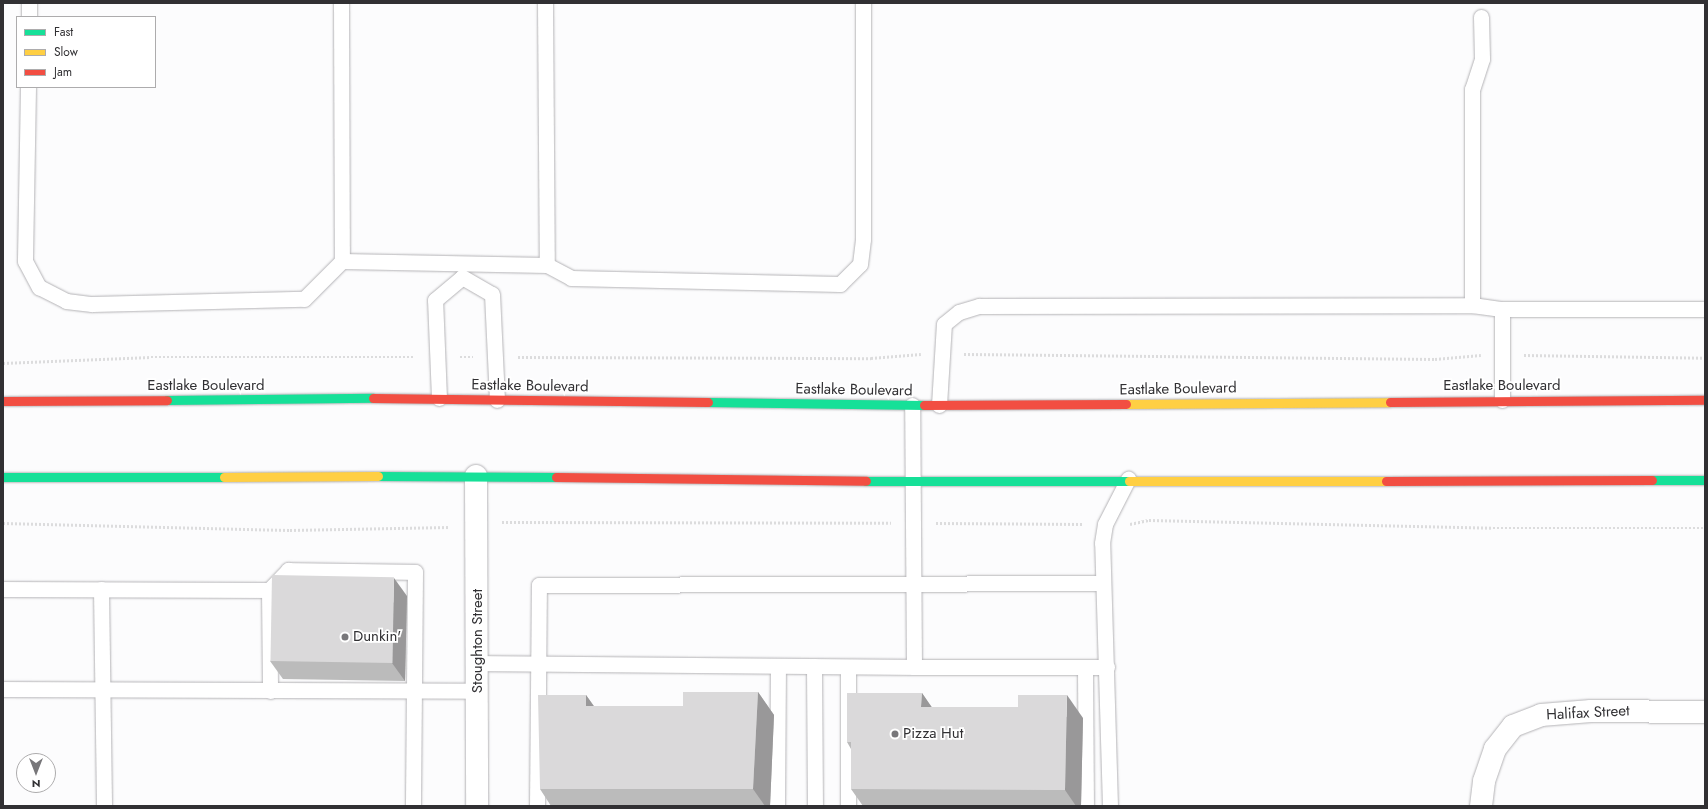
<!DOCTYPE html>
<html>
<head>
<meta charset="utf-8">
<style>
  body { margin:0 }
  #map { position:relative; width:1708px; height:809px; overflow:hidden; background:#fcfcfd; font-family:Jost,sans-serif }
  div>[style] { position:absolute }
  .path>* { height:2.5px; margin-top:-1.25px; transform-origin:0; background:repeating-linear-gradient(90deg,#dcdcdd 0 2px,transparent 0 4px) }
  .roads { filter:drop-shadow(0 0 1px #b4b3b6) drop-shadow(0 0 1px #b4b3b6) }
  .lane>* { height:15px; margin:-7.5px; padding:0 7.5px; transform-origin:7.5px; border-radius:7.5px; background:#fff }
  .street>* { height:22px; margin:-11px; padding:0 11px; transform-origin:11px; border-radius:11px; background:#fff }
  .fast>* { height:9px; margin:-4.5px; padding:0 4.5px; transform-origin:4.5px; border-radius:4.5px; background:#16e098 }
  .slow>* { height:9px; margin:-4.5px; padding:0 4.5px; transform-origin:4.5px; border-radius:4.5px; background:#ffcf43 }
  .jam>* { height:9px; margin:-4.5px; padding:0 4.5px; transform-origin:4.5px; border-radius:4.5px; background:#f24e42 }
  .wall>* { inset:0; background:#bbb }
  .shaded-wall>* { inset:0; background:#999899 }
  .building>* { inset:0; background:#dad9da; transform-origin:0 0 }
  .dots>* { width:11px; height:11px; translate:-50% -50%; box-sizing:border-box; border:2px solid #fff; border-radius:50% }
  span { translate:-50% -50%; white-space:nowrap; text-align:center; line-height:1.15; -webkit-text-stroke:3.5px #fff; paint-order:stroke }
  .street-label { font-size:15px; color:#313033 }
  .poi-label { font-size:15px; color:#313033 }
  .left { translate:0 -50%; text-align:left }
  .frame { position:absolute; inset:0; border:4px solid #313033; pointer-events:none }
  .legend { position:absolute; left:16px; top:16px; width:140px; height:72px; box-sizing:border-box; background:#fff; border:1px solid #adacad; margin:0; padding:5px 7px; list-style:none; font-size:12px; color:#313033 }
  .legend li { display:flex; align-items:center; gap:8px; height:20px }
  .legend b { width:20px; border:1px solid #adacad }
  .north { position:absolute; left:16px; top:753px; width:40px; height:40px; box-sizing:border-box; background:#fff; border:1px solid #adacad; border-radius:50%; rotate:180deg; font-size:11px; font-weight:700; line-height:16px; text-align:center; color:#313033 }
  .north::after { content:''; display:block; margin:auto; width:14px; height:18px; background:#78777a; clip-path:polygon(50% 0,100% 100%,50% 72%,0 100%) }
</style>
</head>
<body>
<div id="map">
  <div class="path">
    <i style="left:964px;top:354px;width:471px;rotate:0.6deg"></i>
    <i style="left:1435px;top:359px;width:46px;rotate:-5deg"></i>
    <i style="left:1524px;top:355px;width:181px;rotate:0.9deg"></i>
    <i style="left:460px;top:357px;width:13px"></i>
    <i style="left:518px;top:357px;width:353px;rotate:0.2deg"></i>
    <i style="left:871px;top:358px;width:50px;rotate:-4.6deg"></i>
    <i style="left:3px;top:363px;width:148px;rotate:-2.3deg"></i>
    <i style="left:151px;top:357px;width:264px"></i>
    <i style="left:502px;top:522px;width:389px;rotate:0.1deg"></i>
    <i style="left:3px;top:523px;width:287px;rotate:1.4deg"></i>
    <i style="left:290px;top:530px;width:160px;rotate:-1.1deg"></i>
    <i style="left:936px;top:523px;width:147px;rotate:0.4deg"></i>
    <i style="left:1130px;top:524px;width:19px;rotate:-12deg"></i>
    <i style="left:1149px;top:520px;width:344px;rotate:1.3deg"></i>
    <i style="left:1493px;top:528px;width:212px"></i>
  </div>
  <div class="roads">
    <div class="lane">
      <i style="left:341px;top:3px;width:258px;rotate:89.8deg"></i>
      <i style="left:545px;top:3px;width:262px;rotate:89.6deg"></i>
      <i style="left:29px;top:17px;width:14px;rotate:-90deg"></i>
      <i style="left:1481px;top:17px;width:42px;rotate:88.6deg"></i>
      <i style="left:1482px;top:59px;width:32px;rotate:108deg"></i>
      <i style="left:1472px;top:89px;width:216px;rotate:90deg"></i>
      <i style="left:1472px;top:305px;width:30px;rotate:8deg"></i>
      <i style="left:1502px;top:309px;width:91px;rotate:90deg"></i>
      <i style="left:28px;top:87px;width:174px;rotate:91deg"></i>
      <i style="left:25px;top:261px;width:30px;rotate:62deg"></i>
      <i style="left:39px;top:287px;width:30px;rotate:27deg"></i>
      <i style="left:66px;top:301px;width:26px;rotate:7deg"></i>
      <i style="left:92px;top:304px;width:212px;rotate:-1.4deg"></i>
      <i style="left:304px;top:299px;width:54px;rotate:-45deg"></i>
      <i style="left:342px;top:261px;width:205px;rotate:1.1deg"></i>
      <i style="left:547px;top:265px;width:27px;rotate:28deg"></i>
      <i style="left:571px;top:278px;width:269px;rotate:1.3deg"></i>
      <i style="left:840px;top:284px;width:28px;rotate:-45deg"></i>
      <i style="left:860px;top:264px;width:25px;rotate:-83deg"></i>
      <i style="left:863px;top:239px;width:236px;rotate:-90deg"></i>
      <i style="left:462px;top:277px;width:34px;rotate:30deg"></i>
      <i style="left:492px;top:294px;width:106px;rotate:87.3deg"></i>
      <i style="left:1502px;top:309px;width:203px"></i>
      <i style="left:439px;top:398px;width:98px;rotate:-92.3deg"></i>
      <i style="left:435px;top:300px;width:35px;rotate:-40deg"></i>
      <i style="left:939px;top:405px;width:81px;rotate:-86.5deg"></i>
      <i style="left:944px;top:324px;width:19px;rotate:-39deg"></i>
      <i style="left:959px;top:312px;width:21px;rotate:-17deg"></i>
      <i style="left:979px;top:306px;width:493px;rotate:-0.1deg"></i>
      <i style="left:3px;top:589px;width:266px;rotate:0.2deg"></i>
      <i style="left:269px;top:590px;width:101px;rotate:89.4deg"></i>
      <i style="left:101px;top:589px;width:217px;rotate:89.2deg"></i>
      <i style="left:269px;top:590px;width:28px;rotate:-46deg"></i>
      <i style="left:288px;top:570px;width:127px;rotate:0.9deg"></i>
      <i style="left:415px;top:572px;width:234px;rotate:90.5deg"></i>
      <i style="left:477px;top:663px;width:437px;rotate:0.5deg"></i>
      <i style="left:914px;top:667px;width:262px;rotate:-90.4deg"></i>
      <i style="left:814px;top:666px;width:140px;rotate:89.6deg"></i>
      <i style="left:914px;top:667px;width:193px"></i>
      <i style="left:1085px;top:669px;width:137px;rotate:89.6deg"></i>
      <i style="left:3px;top:689px;width:474px;rotate:0.2deg"></i>
      <i style="left:537px;top:806px;width:221px;rotate:-89.5deg"></i>
      <i style="left:539px;top:585px;width:564px;rotate:-0.2deg"></i>
      <i style="left:777px;top:806px;width:140px;rotate:-89.6deg"></i>
      <i style="left:848px;top:806px;width:139px;rotate:-90deg"></i>
      <i style="left:1110px;top:806px;width:263px;rotate:-91.7deg"></i>
      <i style="left:1102px;top:543px;width:19px;rotate:-81deg"></i>
      <i style="left:1105px;top:524px;width:51px;rotate:-62.9deg"></i>
    </div>
    <div class="street">
      <i style="left:476px;top:476px;width:330px;rotate:89.8deg"></i>
      <i style="left:1481px;top:806px;width:25px;rotate:-83deg"></i>
      <i style="left:1484px;top:781px;width:34px;rotate:-71deg"></i>
      <i style="left:1495px;top:749px;width:29px;rotate:-52deg"></i>
      <i style="left:1513px;top:726px;width:30px;rotate:-21deg"></i>
      <i style="left:1541px;top:715px;width:50px;rotate:-4.6deg"></i>
      <i style="left:1591px;top:711px;width:114px;rotate:0.5deg"></i>
    </div>
    <div class="fast">
      <i style="left:167px;top:400px;width:206px;rotate:-0.6deg"></i>
      <i style="left:708px;top:402px;width:216px;rotate:0.8deg"></i>
      <i style="left:378px;top:476px;width:178px;rotate:0.3deg"></i>
      <i style="left:3px;top:477px;width:221px"></i>
      <i style="left:1652px;top:480px;width:53px"></i>
      <i style="left:866px;top:481px;width:263px"></i>
    </div>
    <div class="slow">
      <i style="left:1126px;top:404px;width:264px;rotate:-0.4deg"></i>
      <i style="left:224px;top:477px;width:154px;rotate:-0.4deg"></i>
      <i style="left:1129px;top:481px;width:257px"></i>
    </div>
    <div class="jam">
      <i style="left:373px;top:398px;width:335px;rotate:0.7deg"></i>
      <i style="left:3px;top:401px;width:164px;rotate:-0.3deg"></i>
      <i style="left:1390px;top:402px;width:315px;rotate:-0.4deg"></i>
      <i style="left:924px;top:405px;width:202px;rotate:-0.3deg"></i>
      <i style="left:556px;top:477px;width:310px;rotate:0.7deg"></i>
      <i style="left:1386px;top:481px;width:266px;rotate:-0.2deg"></i>
    </div>
  </div>
  <div class="wall">
    <i style="clip-path:polygon(407px 596px,405px 681px,283px 679px,270px 661px)"></i>
    <i style="clip-path:polygon(758px 692px,774px 715px,770px 806px,551px 806px,540px 789px,586px 695px,594px 706px,683px 706px)"></i>
    <i style="clip-path:polygon(922px 693px,931px 707px,1083px 718px,1081px 806px,863px 806px,851px 789px,851px 749px,847px 742px)"></i>
  </div>
  <div class="shaded-wall">
    <i style="clip-path:polygon(394px 578px,407px 596px,405px 681px,392px 663px)"></i>
    <i style="clip-path:polygon(758px 692px,774px 715px,770px 806px,765px 806px,753px 789px)"></i>
    <i style="clip-path:polygon(922px 693px,938px 716px,921px 707px)"></i>
    <i style="clip-path:polygon(586px 695px,602px 718px,586px 706px)"></i>
    <i style="clip-path:polygon(1067px 695px,1083px 718px,1081px 806px,1076px 806px,1065px 790px)"></i>
  </div>
  <div class="building">
    <i style="left:272px;top:575px;width:122px;height:86px;rotate:1deg"></i>
    <i style="clip-path:polygon(683px 692px,758px 692px,753px 789px,540px 789px,538px 695px,586px 695px,586px 706px,683px 706px)"></i>
    <i style="clip-path:polygon(847px 693px,922px 693px,921px 707px,1018px 707px,1018px 695px,1067px 695px,1065px 790px,851px 789px,851px 742px,847px 742px)"></i>
  </div>
  <div class="dots">
    <i style="left:345px;top:637px;background:#78777a"></i>
    <i style="left:895px;top:734px;background:#78777a"></i>
  </div>
  <div class="street-label">
    <span style="left:206px;top:386px">Eastlake Boulevard</span>
    <span style="left:530px;top:386px;rotate:1deg">Eastlake Boulevard</span>
    <span style="left:1502px;top:386px">Eastlake Boulevard</span>
    <span style="left:1178px;top:389px;rotate:-1deg">Eastlake Boulevard</span>
    <span style="left:854px;top:390px;rotate:1deg">Eastlake Boulevard</span>
    <span style="left:478px;top:641px;rotate:-90deg">Stoughton Street</span>
    <span style="left:1588px;top:713px;rotate:-3deg">Halifax Street</span>
  </div>
  <div class="poi-label">
    <span class="left" style="left:353px;top:637px">Dunkin'</span>
    <span class="left" style="left:903px;top:734px">Pizza Hut</span>
  </div>
  <div class="frame"></div>
  <ul class="legend">
  <li><b style="height:5px;background:#16e098"></b>Fast</li>
  <li><b style="height:5px;background:#ffcf43"></b>Slow</li>
  <li><b style="height:5px;background:#f24e42"></b>Jam</li>
  </ul>
  <div class="north">N</div>
</div>
</body>
</html>
